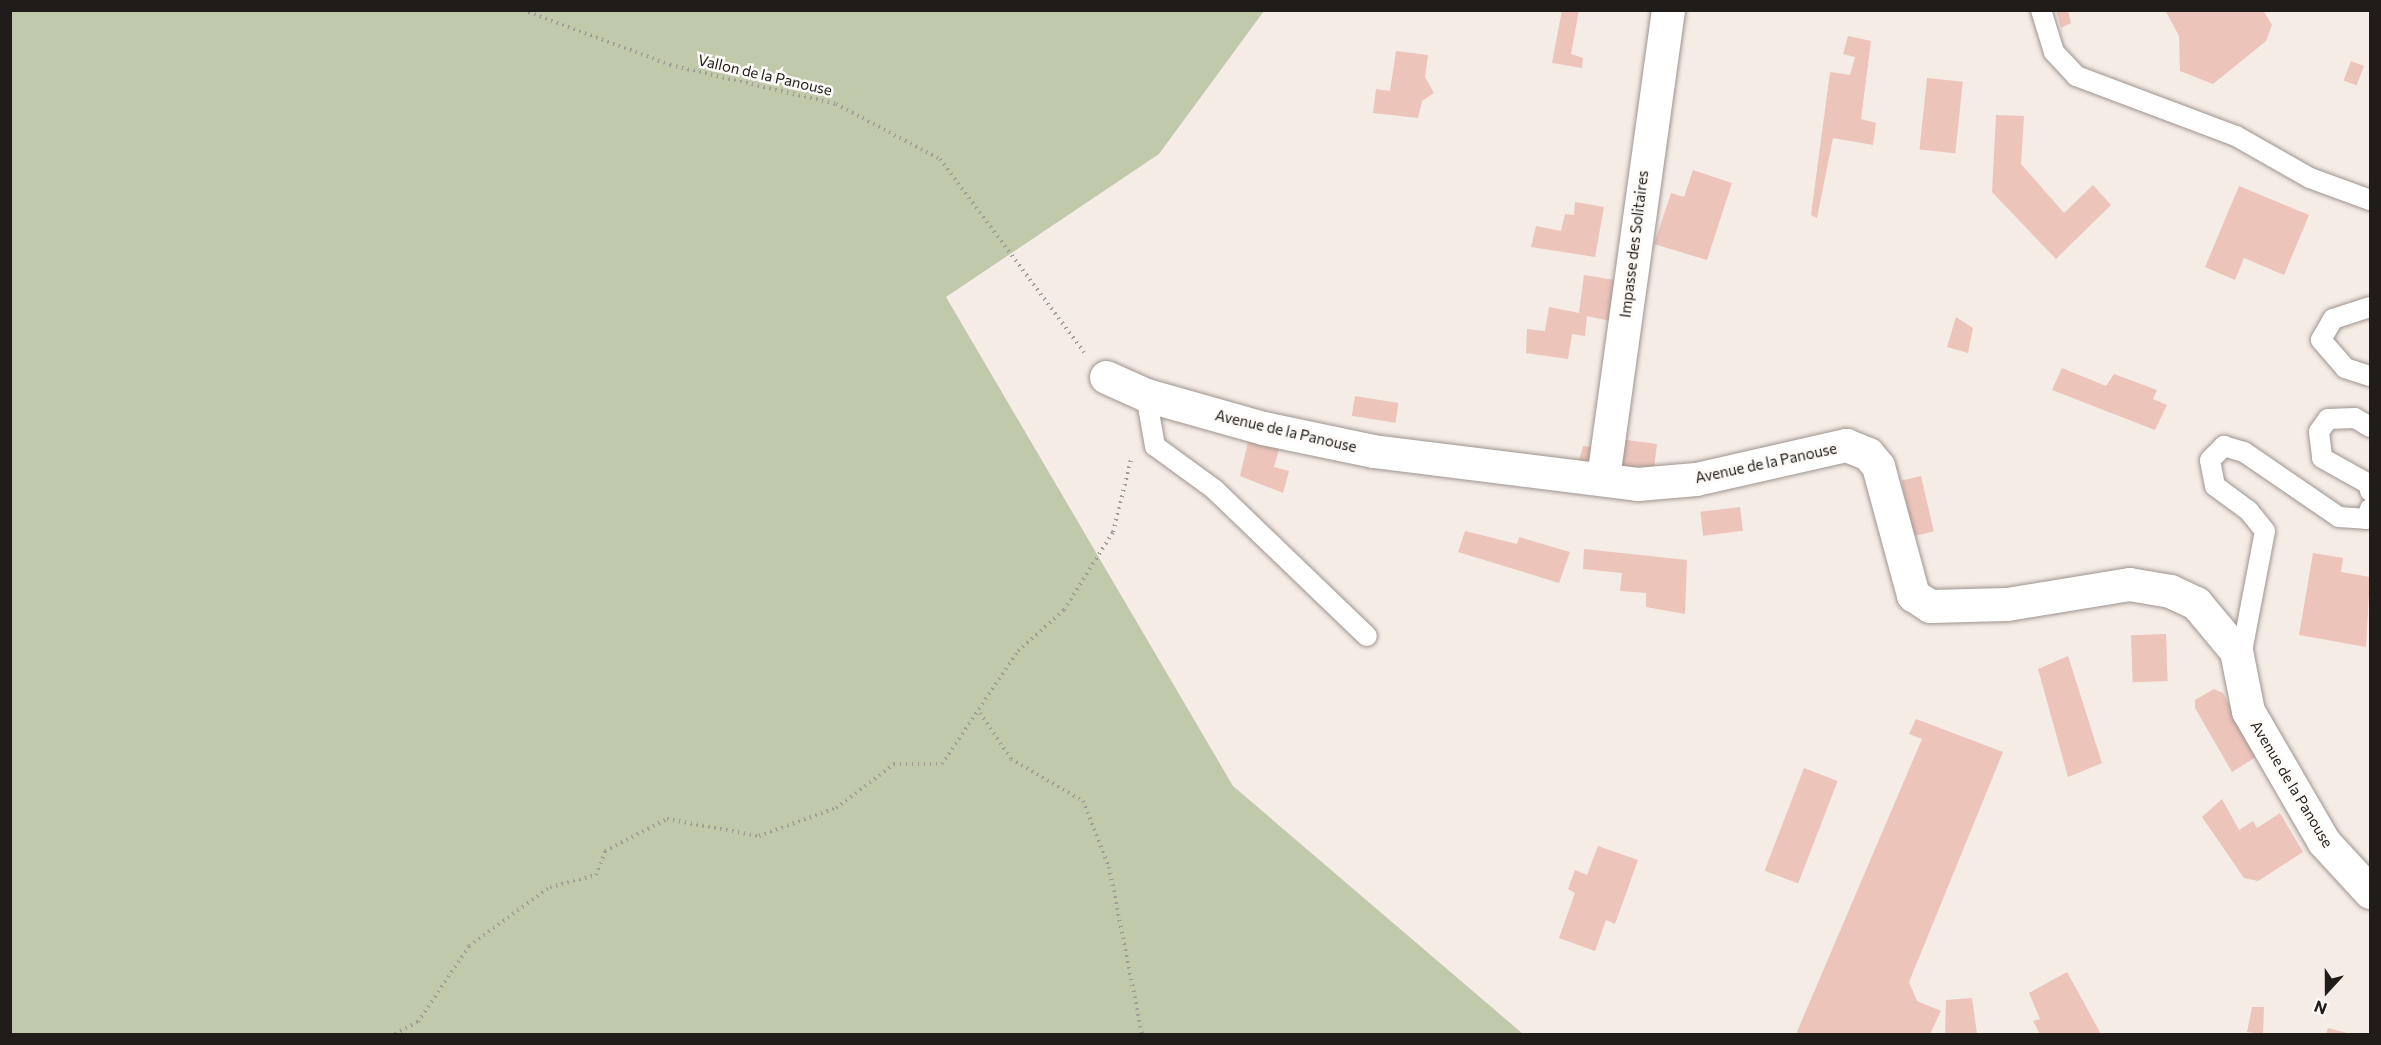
<!DOCTYPE html>
<html>
<head>
<meta charset="utf-8">
<style>
  body { margin:0 }
  #map { position:relative; width:2381px; height:1045px; overflow:hidden; background:#f5ece6; font-family:Commissioner,sans-serif }
  div>[style] { position:absolute }
  .green>* { inset:0; background:#c0caab }
  .building>* { inset:0; background:#ecc4ba; transform-origin:0 0 }
  .path>* { height:4px; margin-top:-2px; transform-origin:0; background:repeating-linear-gradient(90deg,#a29c97 0 1.5px,transparent 0 6px) }
  .roads { filter:drop-shadow(0 0 2px #9d948f) drop-shadow(0 0 2px #9d948f) }
  .service>* { height:20px; margin:-10px; padding:0 10px; transform-origin:10px; border-radius:10px; background:#fff }
  .minor>* { height:33px; margin:-16.5px; padding:0 16.5px; transform-origin:16.5px; border-radius:16.5px; background:#fff }
  span { translate:-50% -50%; white-space:nowrap; text-align:center; line-height:1.15; -webkit-text-stroke:5px #fefaf8; paint-order:stroke }
  .street-label { font-size:15px; color:#1f1c1a }
  .frame { position:absolute; inset:0; border:12px solid #1f1c1a; pointer-events:none }
  .north { position:absolute; left:2297px; top:961px; width:60px; height:60px; -webkit-text-stroke:4px #fefaf8; paint-order:stroke; rotate:201deg; font-size:16px; font-weight:700; line-height:24px; text-align:center; color:#1f1c1a }
  .north::after { content:''; display:block; margin:auto; width:21px; height:27px; background:#1f1c1a; clip-path:polygon(50% 0,100% 100%,50% 72%,0 100%) }
</style>
</head>
<body>
<div id="map">
  <div class="green">
    <i style="clip-path:polygon(10px 11px,1264px 11px,1159px 154px,946px 297px,1233px 786px,1523px 1034px,11px 1034px)"></i>
  </div>
  <div class="building">
    <i style="clip-path:polygon(1562px 10px,1579px 10px,1571px 54px,1583px 58px,1582px 68px,1552px 63px)"></i>
    <i style="clip-path:polygon(2056px 10px,2068px 10px,2071px 23px,2061px 28px)"></i>
    <i style="clip-path:polygon(2165px 10px,2263px 10px,2272px 25px,2266px 41px,2213px 84px,2180px 71px,2179px 36px)"></i>
    <i style="clip-path:polygon(1848px 36px,1871px 41px,1861px 119px,1876px 123px,1873px 145px,1833px 138px,1817px 218px,1811px 215px,1830px 72px,1850px 75px,1855px 57px,1843px 54px)"></i>
    <i style="clip-path:polygon(1396px 51px,1428px 55px,1425px 77px,1434px 93px,1422px 101px,1418px 118px,1373px 113px,1376px 89px,1390px 91px)"></i>
    <i style="left:2351px;top:61px;width:14px;height:21px;rotate:21deg"></i>
    <i style="left:1927px;top:78px;width:36px;height:72px;rotate:6deg"></i>
    <i style="clip-path:polygon(1996px 115px,2024px 116px,2021px 164px,2064px 213px,2093px 185px,2111px 205px,2056px 259px,1992px 192px)"></i>
    <i style="clip-path:polygon(1693px 170px,1732px 183px,1707px 260px,1654px 244px,1671px 193px,1684px 197px)"></i>
    <i style="clip-path:polygon(2239px 186px,2309px 215px,2284px 275px,2244px 258px,2235px 280px,2205px 267px)"></i>
    <i style="clip-path:polygon(1575px 202px,1604px 207px,1595px 257px,1531px 247px,1536px 226px,1561px 231px,1565px 214px,1574px 215px)"></i>
    <i style="clip-path:polygon(1584px 275px,1614px 280px,1610px 321px,1587px 316px,1585px 336px,1572px 334px,1568px 359px,1526px 353px,1527px 329px,1545px 331px,1549px 307px,1579px 313px)"></i>
    <i style="clip-path:polygon(1956px 317px,1973px 328px,1968px 353px,1947px 347px)"></i>
    <i style="clip-path:polygon(2062px 368px,2106px 386px,2114px 374px,2157px 390px,2153px 399px,2167px 405px,2155px 430px,2052px 390px)"></i>
    <i style="left:1355px;top:396px;width:44px;height:20px;rotate:9deg"></i>
    <i style="clip-path:polygon(1249px 438px,1281px 442px,1274px 467px,1289px 471px,1283px 493px,1240px 476px)"></i>
    <i style="clip-path:polygon(1619px 439px,1657px 444px,1654px 468px,1615px 468px)"></i>
    <i style="clip-path:polygon(1583px 446px,1598px 447px,1597px 467px,1578px 464px)"></i>
    <i style="left:1921px;top:476px;width:57px;height:20px;rotate:77deg"></i>
    <i style="left:1740px;top:507px;width:24px;height:40px;rotate:83deg"></i>
    <i style="clip-path:polygon(1465px 531px,1517px 544px,1519px 537px,1570px 552px,1559px 583px,1458px 552px)"></i>
    <i style="clip-path:polygon(1584px 549px,1687px 560px,1685px 614px,1646px 607px,1646px 593px,1620px 591px,1622px 573px,1583px 569px)"></i>
    <i style="clip-path:polygon(2313px 553px,2343px 558px,2341px 572px,2370px 577px,2366px 647px,2299px 635px)"></i>
    <i style="left:2166px;top:634px;width:47px;height:35px;rotate:88deg"></i>
    <i style="clip-path:polygon(2068px 656px,2102px 763px,2068px 777px,2038px 669px)"></i>
    <i style="clip-path:polygon(2214px 689px,2223px 693px,2256px 757px,2232px 772px,2195px 708px,2195px 700px)"></i>
    <i style="clip-path:polygon(1916px 719px,2003px 752px,1909px 982px,1917px 1001px,1941px 1011px,1930px 1034px,1796px 1034px,1922px 739px,1909px 734px)"></i>
    <i style="left:1804px;top:768px;width:36px;height:110px;rotate:21deg"></i>
    <i style="clip-path:polygon(2222px 799px,2239px 830px,2253px 821px,2257px 828px,2280px 813px,2303px 852px,2258px 881px,2244px 878px,2202px 817px)"></i>
    <i style="clip-path:polygon(1598px 846px,1638px 860px,1615px 924px,1606px 920px,1595px 951px,1559px 938px,1575px 893px,1568px 889px,1575px 870px,1587px 875px)"></i>
    <i style="clip-path:polygon(2067px 972px,2101px 1034px,2040px 1034px,2033px 1021px,2040px 1019px,2029px 993px)"></i>
    <i style="clip-path:polygon(1972px 998px,1977px 1034px,1945px 1034px,1946px 1000px)"></i>
    <i style="clip-path:polygon(2252px 1007px,2264px 1007px,2263px 1034px,2247px 1032px)"></i>
    <i style="clip-path:polygon(2328px 1028px,2351px 1034px,2326px 1034px)"></i>
  </div>
  <div class="path">
    <i style="left:523px;top:10px;width:157px;rotate:20.5deg"></i>
    <i style="left:670px;top:65px;width:171px;rotate:13.2deg"></i>
    <i style="left:836px;top:104px;width:118px;rotate:27.9deg"></i>
    <i style="left:940px;top:159px;width:241px;rotate:53.3deg"></i>
    <i style="left:980px;top:713px;width:55px;rotate:56deg"></i>
    <i style="left:1011px;top:759px;width:83px;rotate:30.3deg"></i>
    <i style="left:1083px;top:801px;width:71px;rotate:68.5deg"></i>
    <i style="left:1109px;top:867px;width:170px;rotate:78.8deg"></i>
    <i style="left:395px;top:1034px;width:26px;rotate:-28deg"></i>
    <i style="left:418px;top:1022px;width:92px;rotate:-56.1deg"></i>
    <i style="left:469px;top:946px;width:100px;rotate:-36.1deg"></i>
    <i style="left:550px;top:887px;width:48px;rotate:-14.6deg"></i>
    <i style="left:596px;top:875px;width:26px;rotate:-69deg"></i>
    <i style="left:605px;top:851px;width:70px;rotate:-27.3deg"></i>
    <i style="left:667px;top:819px;width:94px;rotate:10.5deg"></i>
    <i style="left:759px;top:836px;width:82px;rotate:-20deg"></i>
    <i style="left:836px;top:808px;width:73px;rotate:-37.2deg"></i>
    <i style="left:894px;top:764px;width:48px"></i>
    <i style="left:942px;top:764px;width:136px;rotate:-56.1deg"></i>
    <i style="left:1018px;top:651px;width:62px;rotate:-41.7deg"></i>
    <i style="left:1064px;top:610px;width:92px;rotate:-57.9deg"></i>
    <i style="left:1113px;top:532px;width:74px;rotate:-76deg"></i>
  </div>
  <div class="roads">
    <div class="service">
      <i style="left:2041px;top:10px;width:44px;rotate:72.8deg"></i>
      <i style="left:2054px;top:52px;width:33px;rotate:47deg"></i>
      <i style="left:2076px;top:76px;width:171px;rotate:20.6deg"></i>
      <i style="left:2236px;top:136px;width:85px;rotate:29.6deg"></i>
      <i style="left:2310px;top:178px;width:64px;rotate:20.1deg"></i>
      <i style="left:2370px;top:307px;width:39px;rotate:162deg"></i>
      <i style="left:2333px;top:319px;width:24px;rotate:120deg"></i>
      <i style="left:2321px;top:340px;width:37px;rotate:49deg"></i>
      <i style="left:2345px;top:368px;width:26px;rotate:18deg"></i>
      <i style="left:1146px;top:395px;width:52px;rotate:80deg"></i>
      <i style="left:1155px;top:446px;width:73px;rotate:36.1deg"></i>
      <i style="left:1214px;top:489px;width:212px;rotate:43.9deg"></i>
      <i style="left:2370px;top:427px;width:17px;rotate:-149deg"></i>
      <i style="left:2355px;top:418px;width:27px;rotate:178deg"></i>
      <i style="left:2328px;top:419px;width:16px;rotate:125deg"></i>
      <i style="left:2319px;top:432px;width:26px;rotate:83deg"></i>
      <i style="left:2322px;top:458px;width:54px;rotate:29deg"></i>
      <i style="left:2369px;top:484px;width:7px;rotate:82deg"></i>
      <i style="left:2240px;top:662px;width:133px;rotate:-79.2deg"></i>
      <i style="left:2265px;top:531px;width:26px;rotate:-129deg"></i>
      <i style="left:2249px;top:511px;width:42px;rotate:-143.7deg"></i>
      <i style="left:2215px;top:486px;width:26px;rotate:-101deg"></i>
      <i style="left:2210px;top:460px;width:20px;rotate:-45deg"></i>
      <i style="left:2224px;top:446px;width:21px;rotate:17deg"></i>
      <i style="left:2244px;top:452px;width:115px;rotate:34.4deg"></i>
      <i style="left:2339px;top:517px;width:27px;rotate:4deg"></i>
      <i style="left:2366px;top:519px;width:11px;rotate:-68deg"></i>
    </div>
    <div class="minor">
      <i style="left:1106px;top:377px;width:44px;rotate:24.2deg"></i>
      <i style="left:1146px;top:395px;width:122px;rotate:15.8deg"></i>
      <i style="left:1263px;top:428px;width:112px;rotate:11.8deg"></i>
      <i style="left:1373px;top:451px;width:266px;rotate:7.1deg"></i>
      <i style="left:1637px;top:484px;width:59px;rotate:-4.8deg"></i>
      <i style="left:1696px;top:479px;width:154px;rotate:-12.8deg"></i>
      <i style="left:1846px;top:445px;width:24px;rotate:22deg"></i>
      <i style="left:1868px;top:454px;width:16px;rotate:50deg"></i>
      <i style="left:1878px;top:466px;width:134px;rotate:74.8deg"></i>
      <i style="left:1913px;top:595px;width:20px;rotate:33deg"></i>
      <i style="left:1930px;top:606px;width:77px;rotate:-1.5deg"></i>
      <i style="left:2007px;top:604px;width:124px;rotate:-9.3deg"></i>
      <i style="left:2129px;top:584px;width:42px;rotate:9.7deg"></i>
      <i style="left:2170px;top:591px;width:29px;rotate:25deg"></i>
      <i style="left:2196px;top:603px;width:62px;rotate:50.2deg"></i>
      <i style="left:2236px;top:651px;width:61px;rotate:78.7deg"></i>
      <i style="left:2248px;top:711px;width:151px;rotate:59.9deg"></i>
      <i style="left:2324px;top:842px;width:68px;rotate:47.4deg"></i>
      <i style="left:1603px;top:478px;width:472px;rotate:-82.1deg"></i>
    </div>
  </div>
  <div class="street-label">
    <span style="left:765px;top:75px;rotate:13deg">Vallon de la Panouse</span>
    <span style="left:1634px;top:244px;rotate:-83deg">Impasse des Solitaires</span>
    <span style="left:1286px;top:431px;rotate:13deg">Avenue de la Panouse</span>
    <span style="left:1766px;top:463px;rotate:-12deg">Avenue de la Panouse</span>
    <span style="left:2292px;top:784px;rotate:59deg">Avenue de la Panouse</span>
  </div>
  <div class="frame"></div>
  <div class="north">N</div>
</div>
</body>
</html>
